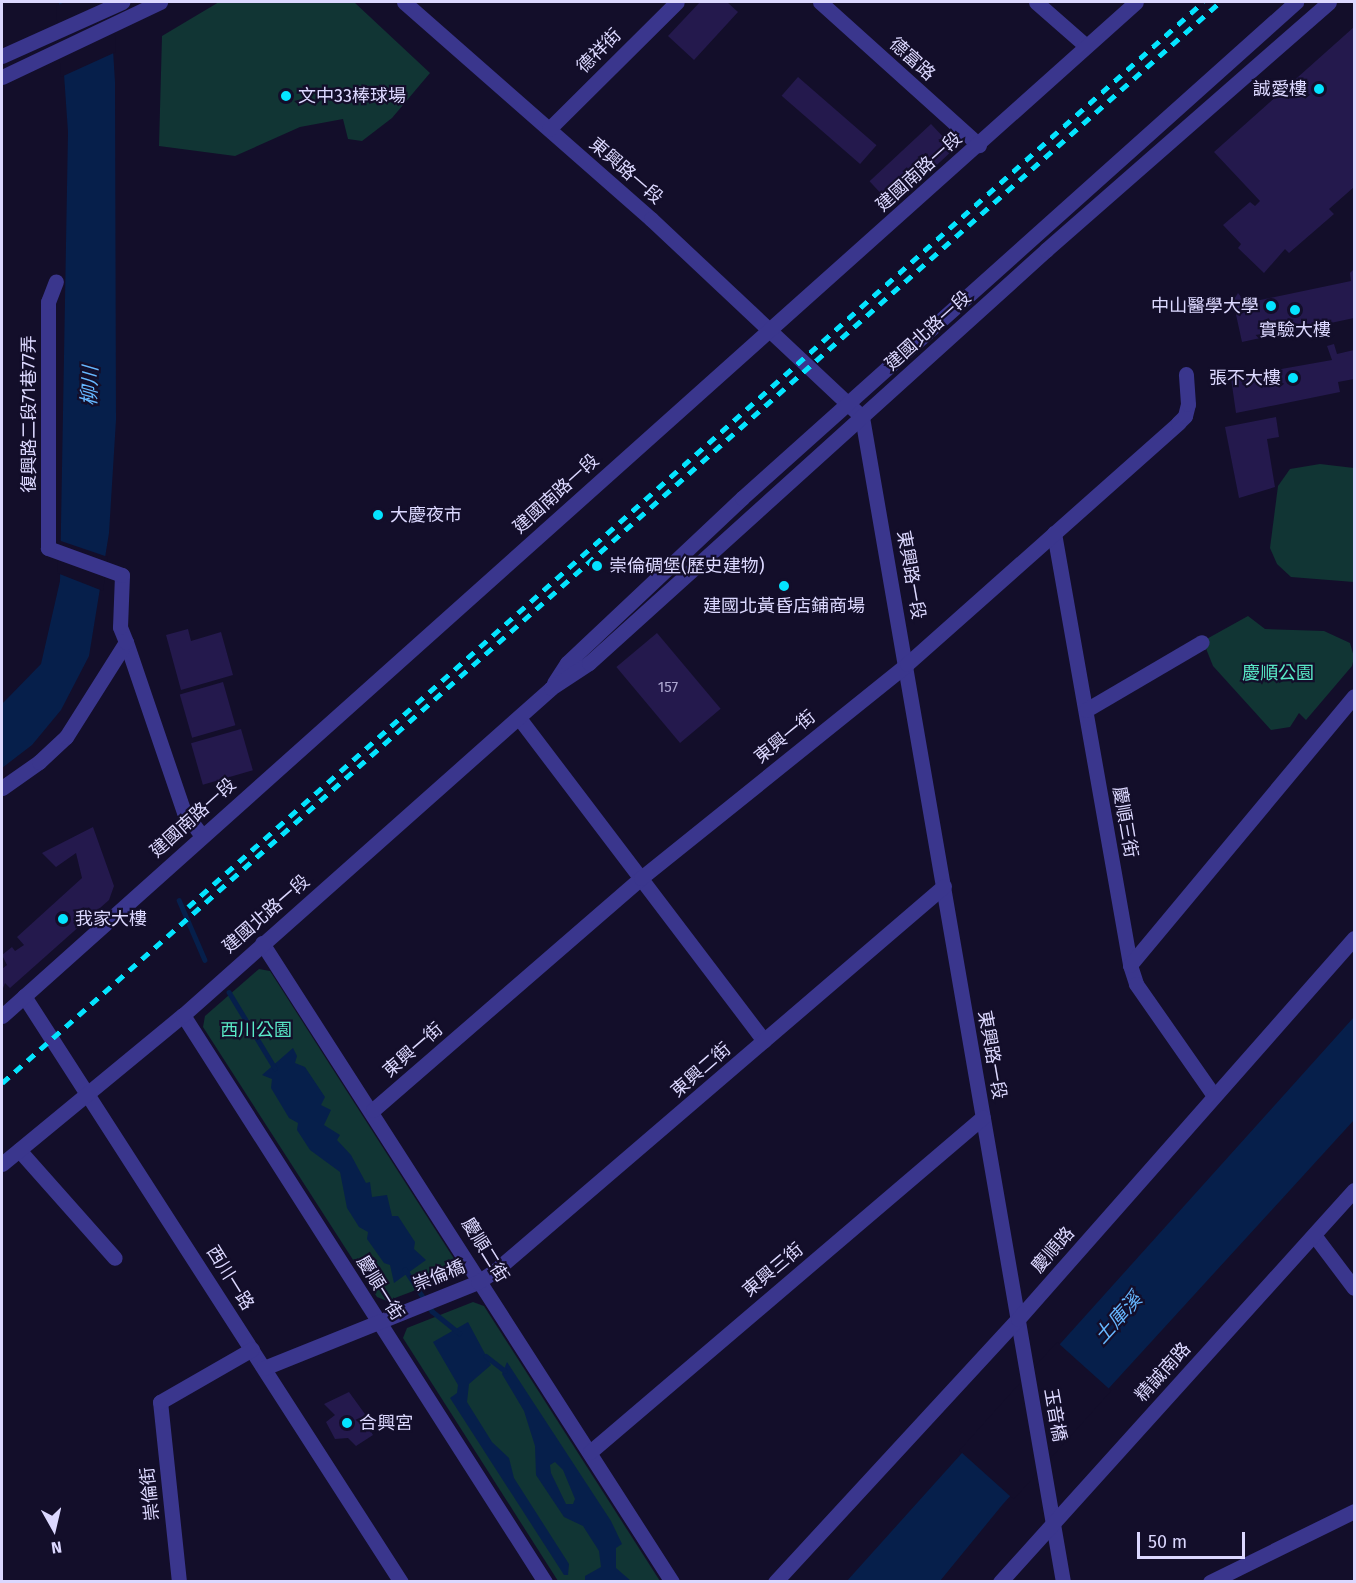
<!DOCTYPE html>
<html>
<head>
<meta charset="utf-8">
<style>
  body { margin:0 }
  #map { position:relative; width:1356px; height:1583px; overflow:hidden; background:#130e2a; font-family:"Fira Sans","Noto Sans TC",sans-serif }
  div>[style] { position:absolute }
  .green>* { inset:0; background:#113534 }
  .water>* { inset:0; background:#061f4b }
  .pier>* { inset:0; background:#130e2a; transform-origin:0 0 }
  .stream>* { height:4.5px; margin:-2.25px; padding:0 2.25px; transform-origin:2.25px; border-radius:2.25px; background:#061f4b }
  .building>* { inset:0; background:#24194d; transform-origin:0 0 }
  .minor>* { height:15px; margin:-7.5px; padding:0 7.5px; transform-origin:7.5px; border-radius:7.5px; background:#3a368d }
  .rail>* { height:4.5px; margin-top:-2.25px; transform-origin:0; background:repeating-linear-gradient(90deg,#04e4ff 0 9px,transparent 0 17px) }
  .dots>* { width:16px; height:16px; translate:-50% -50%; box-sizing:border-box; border:3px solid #130e2a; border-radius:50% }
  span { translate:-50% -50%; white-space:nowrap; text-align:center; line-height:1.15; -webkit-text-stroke:4.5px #130e2a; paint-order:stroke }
  .number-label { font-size:15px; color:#aea8d2 }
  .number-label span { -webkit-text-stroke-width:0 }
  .street-label { font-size:18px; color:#dcd8ff }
  .poi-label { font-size:18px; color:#dcd8ff }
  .right { translate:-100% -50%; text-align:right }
  .left { translate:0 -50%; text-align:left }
  .park-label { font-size:18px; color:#59e9c7 }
  .water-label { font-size:20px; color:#66b7ff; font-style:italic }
  .frame { position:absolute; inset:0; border:3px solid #dcd8ff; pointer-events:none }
  .north { position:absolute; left:24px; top:1499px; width:60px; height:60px; -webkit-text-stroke:4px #130e2a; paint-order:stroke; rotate:172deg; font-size:16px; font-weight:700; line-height:24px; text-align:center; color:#dcd8ff }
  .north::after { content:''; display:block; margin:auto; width:21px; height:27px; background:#dcd8ff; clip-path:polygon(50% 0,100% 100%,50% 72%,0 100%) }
  .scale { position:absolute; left:1137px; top:1532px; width:108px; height:27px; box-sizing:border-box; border:3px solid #dcd8ff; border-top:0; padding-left:8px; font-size:18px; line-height:21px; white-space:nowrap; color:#dcd8ff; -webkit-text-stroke:4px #130e2a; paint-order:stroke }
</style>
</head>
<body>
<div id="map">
  <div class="green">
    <i style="clip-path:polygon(219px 2px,354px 2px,430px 73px,392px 118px,362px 141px,348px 139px,343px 119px,300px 127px,235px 156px,159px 146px,162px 36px)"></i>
    <i style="clip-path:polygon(1320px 464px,1354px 468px,1354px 582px,1291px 577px,1277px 564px,1270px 548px,1278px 486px,1290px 469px)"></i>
    <i style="clip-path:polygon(1248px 616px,1265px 629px,1324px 631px,1350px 643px,1354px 657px,1352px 666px,1306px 720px,1299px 713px,1290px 727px,1271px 730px,1213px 666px,1203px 641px)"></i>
    <i style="clip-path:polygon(259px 969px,270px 971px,458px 1265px,453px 1276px,387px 1301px,377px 1297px,203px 1027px,205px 1016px)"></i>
    <i style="clip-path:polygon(473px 1302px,484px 1306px,660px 1581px,558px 1581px,403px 1338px,407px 1328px)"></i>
  </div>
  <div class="water">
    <i style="clip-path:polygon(59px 2px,110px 2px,115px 82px,116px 420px,109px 533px,89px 656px,61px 710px,32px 745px,2px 768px,2px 704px,41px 664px,60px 581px,68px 132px)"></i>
    <i style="clip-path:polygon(1354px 1017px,1354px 1120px,1003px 1504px,940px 1581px,846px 1582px)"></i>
    <i style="clip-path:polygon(293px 1048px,297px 1056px,295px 1063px,305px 1067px,325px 1097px,321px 1105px,331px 1110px,324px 1125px,340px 1135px,337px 1140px,351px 1155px,366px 1183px,370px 1182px,372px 1197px,387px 1195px,392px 1216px,398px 1216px,415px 1242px,414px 1249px,426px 1260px,394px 1283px,390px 1265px,384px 1263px,367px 1239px,368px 1232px,359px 1227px,347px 1208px,340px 1172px,310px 1150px,297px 1130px,298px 1123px,289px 1118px,271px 1088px,272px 1079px,262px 1075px)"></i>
    <i style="clip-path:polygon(468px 1322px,491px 1365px,469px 1384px,467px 1402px,492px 1442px,509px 1458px,514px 1478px,569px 1564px,568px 1575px,564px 1575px,450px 1398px,457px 1393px,458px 1385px,433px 1342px)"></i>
    <i style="clip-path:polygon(evenodd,507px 1362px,611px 1521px,622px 1544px,616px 1548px,616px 1568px,631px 1581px,585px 1581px,585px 1576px,601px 1567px,599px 1551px,583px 1526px,564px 1517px,536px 1475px,535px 1446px,524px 1411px,502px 1374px,507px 1362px,555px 1462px,563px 1470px,575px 1499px,573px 1504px,566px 1504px,551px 1473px,550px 1465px,555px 1462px)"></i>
  </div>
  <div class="pier">
    <i style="clip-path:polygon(65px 2px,113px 2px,116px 52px,61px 77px,56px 6px)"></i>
    <i style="clip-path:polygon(58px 540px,108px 557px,103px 591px,57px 573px)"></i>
    <i style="left:1057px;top:1342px;width:73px;height:146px;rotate:42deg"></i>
  </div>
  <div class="stream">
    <i style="left:179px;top:900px;width:65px;rotate:66.6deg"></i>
    <i style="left:229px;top:992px;width:89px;rotate:58.8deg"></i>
    <i style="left:405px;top:1269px;width:50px;rotate:57.3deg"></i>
    <i style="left:432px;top:1311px;width:35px;rotate:39deg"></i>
    <i style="left:486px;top:1356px;width:24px;rotate:38deg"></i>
  </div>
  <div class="building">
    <i style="clip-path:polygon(700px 2px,727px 2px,738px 12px,694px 60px,668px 36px)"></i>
    <i style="clip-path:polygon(1354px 27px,1354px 187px,1329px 209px,1334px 214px,1289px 253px,1285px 249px,1264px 273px,1238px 248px,1241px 244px,1223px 225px,1250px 202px,1255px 206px,1260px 201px,1214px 152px)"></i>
    <i style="left:798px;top:77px;width:104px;height:25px;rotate:41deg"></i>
    <i style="left:931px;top:124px;width:34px;height:84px;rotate:47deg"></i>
    <i style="clip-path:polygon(1354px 269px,1354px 318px,1242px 342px,1233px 301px,1238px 293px,1246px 303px,1351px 281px,1350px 273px)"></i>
    <i style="clip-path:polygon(1334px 344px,1337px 354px,1354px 350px,1354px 379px,1338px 382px,1340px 392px,1236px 413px,1231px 378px,1332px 360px,1327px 346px)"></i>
    <i style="clip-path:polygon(1276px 417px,1279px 437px,1267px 439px,1275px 487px,1239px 498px,1225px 427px)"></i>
    <i style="clip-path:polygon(188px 629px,191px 641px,221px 632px,233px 675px,181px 690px,166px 635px)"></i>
    <i style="left:657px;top:633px;width:99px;height:53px;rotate:50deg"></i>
    <i style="left:223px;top:682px;width:45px;height:45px;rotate:74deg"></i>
    <i style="left:241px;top:729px;width:43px;height:52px;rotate:74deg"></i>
    <i style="clip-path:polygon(93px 827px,114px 886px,109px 900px,10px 988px,5px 983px,2px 991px,2px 969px,7px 965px,2px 955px,12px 947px,15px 951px,24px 945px,17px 937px,82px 878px,76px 853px,56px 867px,42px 853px)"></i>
    <i style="clip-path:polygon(349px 1392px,370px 1421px,367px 1425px,373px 1435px,356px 1446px,348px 1438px,335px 1439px,326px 1422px,335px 1415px,324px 1404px)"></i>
  </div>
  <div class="minor">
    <i style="left:404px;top:2px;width:329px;rotate:41.3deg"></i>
    <i style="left:651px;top:219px;width:289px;rotate:43.2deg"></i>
    <i style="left:862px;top:417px;width:1182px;rotate:80.21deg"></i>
    <i style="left:820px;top:2px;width:214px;rotate:42deg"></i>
    <i style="left:1036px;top:2px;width:65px;rotate:41.3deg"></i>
    <i style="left:2px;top:56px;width:132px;rotate:-24.2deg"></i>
    <i style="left:2px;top:77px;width:175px;rotate:-25.4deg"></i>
    <i style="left:549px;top:129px;width:180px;rotate:-44.8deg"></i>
    <i style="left:1054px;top:533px;width:439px;rotate:80deg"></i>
    <i style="left:1130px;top:965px;width:20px;rotate:72deg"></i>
    <i style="left:1136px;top:984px;width:136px;rotate:55.1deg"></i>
    <i style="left:126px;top:642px;width:180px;rotate:71.2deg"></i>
    <i style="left:184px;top:812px;width:30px;rotate:53deg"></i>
    <i style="left:554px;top:683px;width:24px;rotate:-57deg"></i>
    <i style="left:567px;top:663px;width:241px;rotate:-43.3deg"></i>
    <i style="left:742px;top:498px;width:744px;rotate:-41.84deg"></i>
    <i style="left:1086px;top:710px;width:134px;rotate:-30.4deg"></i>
    <i style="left:519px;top:718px;width:405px;rotate:52.8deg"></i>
    <i style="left:2px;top:788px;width:45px;rotate:-35.1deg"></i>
    <i style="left:39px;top:762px;width:37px;rotate:-43deg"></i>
    <i style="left:66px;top:737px;width:112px;rotate:-57.7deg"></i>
    <i style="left:126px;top:642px;width:16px;rotate:-112deg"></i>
    <i style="left:120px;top:627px;width:52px;rotate:-87.8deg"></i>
    <i style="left:122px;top:575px;width:79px;rotate:-160deg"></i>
    <i style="left:48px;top:548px;width:246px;rotate:-90deg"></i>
    <i style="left:48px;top:302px;width:22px;rotate:-69deg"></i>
    <i style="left:262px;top:943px;width:759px;rotate:57.31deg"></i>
    <i style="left:1130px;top:965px;width:350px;rotate:-50.2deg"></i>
    <i style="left:24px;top:996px;width:697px;rotate:57.25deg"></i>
    <i style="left:183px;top:1015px;width:673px;rotate:57.44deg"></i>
    <i style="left:2px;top:1016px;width:1521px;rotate:-41.8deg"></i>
    <i style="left:373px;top:1110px;width:354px;rotate:-40.9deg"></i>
    <i style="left:641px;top:878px;width:341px;rotate:-38.8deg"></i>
    <i style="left:907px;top:664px;width:363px;rotate:-41.6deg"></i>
    <i style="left:1178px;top:423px;width:10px;rotate:-45deg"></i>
    <i style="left:1185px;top:416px;width:12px;rotate:-76deg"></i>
    <i style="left:1188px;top:404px;width:30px;rotate:-94deg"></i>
    <i style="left:19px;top:1150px;width:144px;rotate:48.4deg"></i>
    <i style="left:2px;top:1164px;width:234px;rotate:-39.5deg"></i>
    <i style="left:183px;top:1015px;width:492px;rotate:-41.6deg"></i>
    <i style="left:551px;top:688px;width:45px;rotate:-33.3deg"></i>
    <i style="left:589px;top:663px;width:616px;rotate:-42.1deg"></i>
    <i style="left:1046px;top:250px;width:376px;rotate:-41.2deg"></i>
    <i style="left:1314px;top:1235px;width:66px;rotate:53deg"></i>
    <i style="left:264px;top:1368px;width:231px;rotate:-21.9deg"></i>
    <i style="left:478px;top:1282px;width:22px;rotate:-34deg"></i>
    <i style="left:496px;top:1270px;width:590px;rotate:-40.6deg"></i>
    <i style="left:590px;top:1452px;width:516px;rotate:-40.44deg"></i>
    <i style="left:179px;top:1582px;width:181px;rotate:-96deg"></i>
    <i style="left:160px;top:1402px;width:106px;rotate:-29.9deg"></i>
    <i style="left:775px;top:1582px;width:358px;rotate:-47.3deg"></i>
    <i style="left:1018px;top:1319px;width:508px;rotate:-48.59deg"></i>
    <i style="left:1000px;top:1582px;width:528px;rotate:-47.92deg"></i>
    <i style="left:1210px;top:1582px;width:161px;rotate:-26.2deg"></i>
  </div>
  <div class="rail">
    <i style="left:188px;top:907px;width:1360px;rotate:-41.72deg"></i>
    <i style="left:2px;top:1083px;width:1629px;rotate:-41.59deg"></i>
  </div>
  <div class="dots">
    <i style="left:1319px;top:89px;background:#04e4ff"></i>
    <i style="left:286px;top:96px;background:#04e4ff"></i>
    <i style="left:1271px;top:306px;background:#04e4ff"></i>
    <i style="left:1295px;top:310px;background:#04e4ff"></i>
    <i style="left:1293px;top:378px;background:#04e4ff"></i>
    <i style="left:378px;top:515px;background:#04e4ff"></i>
    <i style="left:597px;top:566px;background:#04e4ff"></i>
    <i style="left:784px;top:586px;background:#04e4ff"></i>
    <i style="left:63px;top:919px;background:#04e4ff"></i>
    <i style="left:347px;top:1423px;background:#04e4ff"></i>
  </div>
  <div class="number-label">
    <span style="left:668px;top:688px">157</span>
  </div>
  <div class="street-label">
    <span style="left:599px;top:51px;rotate:-45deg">德祥街</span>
    <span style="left:912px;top:59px;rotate:42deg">德富路</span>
    <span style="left:626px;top:171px;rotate:41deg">東興路一段</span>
    <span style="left:919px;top:172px;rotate:-42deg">建國南路一段</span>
    <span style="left:928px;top:331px;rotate:-42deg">建國北路一段</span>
    <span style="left:29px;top:414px;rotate:-90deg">復興路二段71巷77弄</span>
    <span style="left:556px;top:494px;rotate:-42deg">建國南路一段</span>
    <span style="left:911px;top:575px;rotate:80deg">東興路一段</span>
    <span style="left:785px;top:737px;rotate:-39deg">東興一街</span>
    <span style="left:193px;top:818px;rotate:-42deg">建國南路一段</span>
    <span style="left:1125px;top:822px;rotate:80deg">慶順三街</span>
    <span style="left:266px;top:914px;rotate:-41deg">建國北路一段</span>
    <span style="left:413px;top:1050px;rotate:-41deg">東興一街</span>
    <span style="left:992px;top:1055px;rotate:80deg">東興路一段</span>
    <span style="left:701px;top:1070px;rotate:-41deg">東興二街</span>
    <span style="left:485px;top:1250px;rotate:58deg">慶順二街</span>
    <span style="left:1053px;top:1250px;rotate:-49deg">慶順路</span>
    <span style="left:773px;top:1270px;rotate:-40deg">東興三街</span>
    <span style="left:439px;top:1276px;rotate:-22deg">崇倫橋</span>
    <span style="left:230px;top:1278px;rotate:58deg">西川一路</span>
    <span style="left:380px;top:1288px;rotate:58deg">慶順一街</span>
    <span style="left:1163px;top:1372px;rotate:-48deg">精誠南路</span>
    <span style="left:1055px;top:1415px;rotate:80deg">玉音橋</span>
    <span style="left:150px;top:1494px;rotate:-96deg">崇倫街</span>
  </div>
  <div class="poi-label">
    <span class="right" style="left:1307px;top:89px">誠愛樓</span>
    <span class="left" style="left:298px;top:96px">文中33棒球場</span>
    <span class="right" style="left:1259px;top:306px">中山醫學大學</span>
    <span style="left:1295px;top:330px">實驗大樓</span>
    <span class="right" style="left:1281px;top:378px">張不大樓</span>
    <span class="left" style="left:390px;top:515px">大慶夜市</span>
    <span class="left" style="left:609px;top:566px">崇倫碉堡(歷史建物)</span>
    <span style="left:784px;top:606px">建國北黃昏店鋪商場</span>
    <span class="left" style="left:75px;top:919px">我家大樓</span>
    <span class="left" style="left:359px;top:1423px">合興宮</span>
  </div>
  <div class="park-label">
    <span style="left:1278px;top:673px">慶順公園</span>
    <span style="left:256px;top:1030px">西川公園</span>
  </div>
  <div class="water-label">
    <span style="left:90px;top:386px;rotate:-88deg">柳川</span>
    <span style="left:1118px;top:1318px;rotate:-48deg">土庫溪</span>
  </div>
  <div class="frame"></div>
  <div class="north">N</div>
  <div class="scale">50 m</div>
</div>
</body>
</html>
